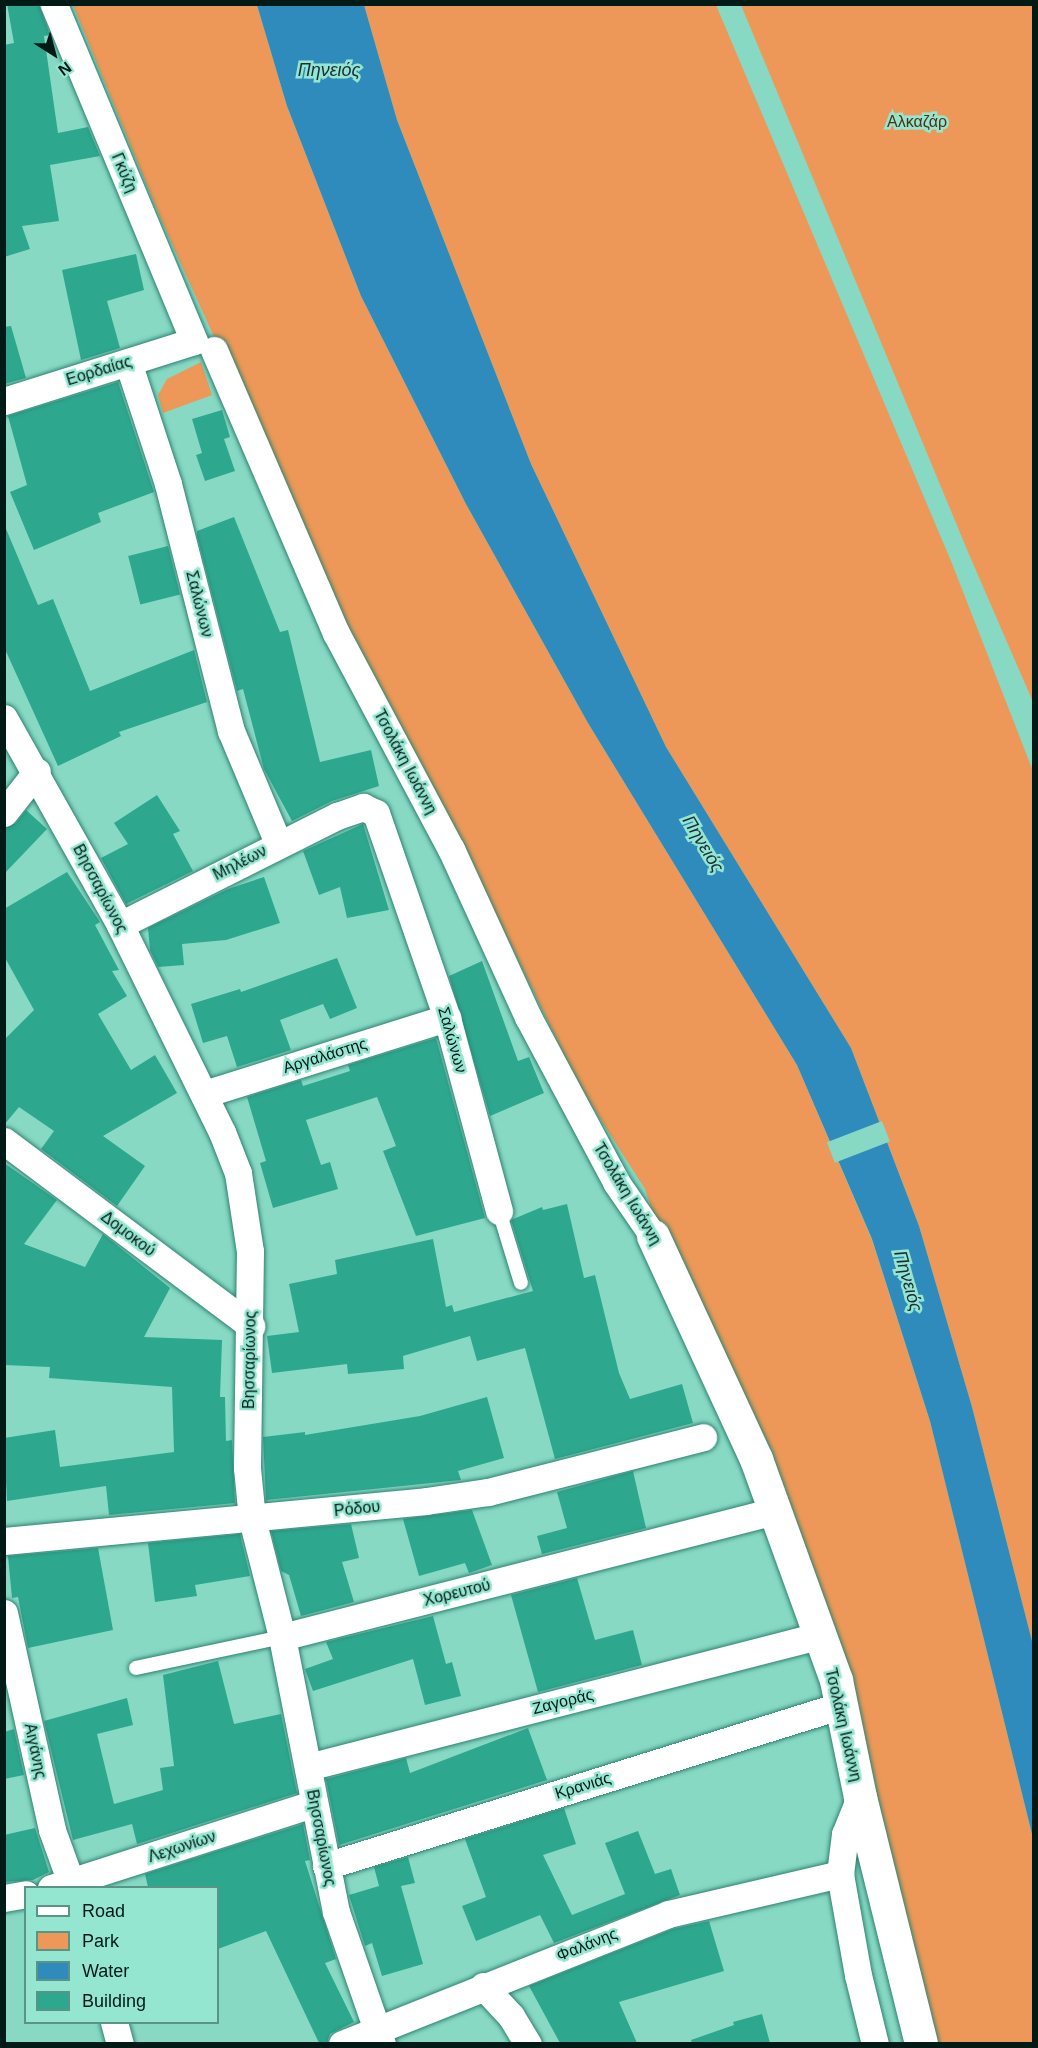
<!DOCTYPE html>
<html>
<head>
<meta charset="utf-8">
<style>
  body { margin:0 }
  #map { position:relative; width:1038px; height:2048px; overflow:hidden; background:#87d9c4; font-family:Helvetica,sans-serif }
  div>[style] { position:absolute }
  .green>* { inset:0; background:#ed9858 }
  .water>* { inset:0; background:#2e8bbb }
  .pier>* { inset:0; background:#87d9c4; transform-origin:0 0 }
  .building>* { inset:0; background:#2da88f; transform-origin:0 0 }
  .roads { filter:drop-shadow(0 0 2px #2e8371) drop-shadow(0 0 2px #2e8371) }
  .service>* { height:14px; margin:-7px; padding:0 7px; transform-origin:7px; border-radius:7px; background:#fff }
  .minor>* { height:27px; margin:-13.5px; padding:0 13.5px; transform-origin:13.5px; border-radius:13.5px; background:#fff }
  .tertiary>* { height:33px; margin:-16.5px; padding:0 16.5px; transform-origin:16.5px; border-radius:16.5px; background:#fff }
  span { translate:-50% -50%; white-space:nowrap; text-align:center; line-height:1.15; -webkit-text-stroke:5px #94e6d1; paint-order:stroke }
  .park-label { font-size:16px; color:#532e11 }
  .street-label { font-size:16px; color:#021a15 }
  .water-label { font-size:18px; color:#1a2e3a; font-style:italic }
  .frame { position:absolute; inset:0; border:6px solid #021a15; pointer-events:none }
  .legend { position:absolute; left:24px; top:1886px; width:195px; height:138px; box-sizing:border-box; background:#94e6d1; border:2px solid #5a9486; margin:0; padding:8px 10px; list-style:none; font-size:18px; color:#021a15 }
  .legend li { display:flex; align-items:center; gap:12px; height:30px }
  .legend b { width:30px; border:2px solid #5a9486 }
  .north { position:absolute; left:24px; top:24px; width:60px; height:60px; -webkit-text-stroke:4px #94e6d1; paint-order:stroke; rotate:144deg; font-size:16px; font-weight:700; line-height:24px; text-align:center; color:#021a15 }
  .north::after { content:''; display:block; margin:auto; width:21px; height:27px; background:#021a15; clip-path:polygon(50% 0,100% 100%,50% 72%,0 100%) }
</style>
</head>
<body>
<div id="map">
  <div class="green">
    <i style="clip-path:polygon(73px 5px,257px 5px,287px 106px,361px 296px,466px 504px,588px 723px,797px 1065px,872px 1240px,930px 1421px,1033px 1838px,1033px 2043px,932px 2043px,856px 1725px,666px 1252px,645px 1189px,579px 1086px,462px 844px,323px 578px,158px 213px)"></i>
    <i style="clip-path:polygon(364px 5px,716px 5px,951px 561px,1033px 771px,1033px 1645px,972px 1407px,919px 1226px,851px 1048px,666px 747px,531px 464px,397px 120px)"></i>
    <i style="clip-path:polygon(741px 5px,1033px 5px,1033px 702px,968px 552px)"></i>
    <i style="clip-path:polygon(201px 362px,212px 395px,163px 413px,158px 395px,167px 379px)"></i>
  </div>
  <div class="water">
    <i style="clip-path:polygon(257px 5px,364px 5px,397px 120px,531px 464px,666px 747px,851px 1048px,919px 1226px,972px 1407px,1033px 1645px,1033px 1838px,930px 1421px,872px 1239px,797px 1065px,588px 723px,466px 504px,361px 296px,287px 106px)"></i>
  </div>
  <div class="pier">
    <i style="left:882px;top:1121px;width:22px;height:59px;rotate:69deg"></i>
  </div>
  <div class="building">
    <i style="clip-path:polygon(7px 4px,39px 4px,50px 35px,44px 36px,58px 133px,88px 127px,100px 156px,50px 165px,59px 221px,22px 226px,30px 249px,4px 257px,4px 45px,14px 43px)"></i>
    <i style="clip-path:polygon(136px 254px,144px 290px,107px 301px,120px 348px,81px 360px,62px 270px)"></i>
    <i style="clip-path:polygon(11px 326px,26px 378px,4px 384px,4px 327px)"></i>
    <i style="clip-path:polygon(118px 382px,154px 492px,98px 513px,101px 522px,34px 550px,10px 492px,27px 485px,8px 416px)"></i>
    <i style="clip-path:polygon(222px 410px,230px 437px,224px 439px,235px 471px,205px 481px,196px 455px,202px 453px,192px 419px)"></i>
    <i style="clip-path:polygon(234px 517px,280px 632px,288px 630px,320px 762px,371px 750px,379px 786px,332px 801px,292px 821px,264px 769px,243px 689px,237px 691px,197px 536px,197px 531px)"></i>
    <i style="clip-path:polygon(4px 524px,38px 605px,53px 599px,90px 691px,194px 650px,207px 702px,119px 732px,121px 736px,58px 766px,4px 647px)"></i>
    <i style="left:168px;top:546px;width:50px;height:41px;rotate:76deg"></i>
    <i style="clip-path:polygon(157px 795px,180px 831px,173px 834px,193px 871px,126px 904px,101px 858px,128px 844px,114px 823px)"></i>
    <i style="clip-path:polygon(26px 810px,47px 829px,4px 874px,4px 828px,16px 823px)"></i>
    <i style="clip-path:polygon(363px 824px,389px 910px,347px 918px,340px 887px,319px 895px,303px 851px)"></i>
    <i style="clip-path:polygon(67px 872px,100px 922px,95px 925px,119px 970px,112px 971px,127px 996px,98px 1014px,131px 1070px,155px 1055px,177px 1093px,103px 1136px,145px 1166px,117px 1206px,41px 1149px,54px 1131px,19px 1107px,4px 1125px,4px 1040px,34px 1010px,4px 956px,4px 909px)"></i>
    <i style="clip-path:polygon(264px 877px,280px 923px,226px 940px,182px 944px,184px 965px,158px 967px,150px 950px,148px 928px,228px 889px)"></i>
    <i style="clip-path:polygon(337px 958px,357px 1008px,330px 1019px,323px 1004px,280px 1020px,291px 1050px,237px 1067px,227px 1036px,203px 1043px,191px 1004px,240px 989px,241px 992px)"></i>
    <i style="clip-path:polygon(482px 961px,518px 1061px,529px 1057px,544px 1093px,490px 1116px,449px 976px)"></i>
    <i style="clip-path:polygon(436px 1038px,485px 1218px,416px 1236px,383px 1151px,396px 1146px,377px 1097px,306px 1120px,321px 1165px,330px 1162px,338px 1189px,273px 1208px,260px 1163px,266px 1161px,247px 1097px,301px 1080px,303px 1086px,350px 1071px,348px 1065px)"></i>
    <i style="clip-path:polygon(4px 1163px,57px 1200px,24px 1244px,85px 1267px,103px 1234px,170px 1288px,144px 1337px,222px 1340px,220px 1397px,225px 1397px,226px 1441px,232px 1440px,235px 1503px,109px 1515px,106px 1486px,7px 1501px,4px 1438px,55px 1430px,60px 1467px,174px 1452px,172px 1387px,49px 1378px,50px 1367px,4px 1365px)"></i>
    <i style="clip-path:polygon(567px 1204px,584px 1278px,595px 1275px,619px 1373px,630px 1399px,682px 1384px,693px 1423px,555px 1459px,525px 1348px,477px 1361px,470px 1336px,403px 1356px,404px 1369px,348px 1374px,347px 1364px,272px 1373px,267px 1336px,299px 1332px,289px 1284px,337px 1274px,335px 1260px,433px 1239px,446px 1307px,452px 1305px,454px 1312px,533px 1291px,511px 1220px,542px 1207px,543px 1210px)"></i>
    <i style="clip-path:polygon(487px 1397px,504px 1458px,458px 1471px,461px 1480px,266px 1500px,263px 1437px,305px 1432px,305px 1435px,420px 1416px)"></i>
    <i style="clip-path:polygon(633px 1471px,646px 1528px,542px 1554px,537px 1536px,567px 1528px,557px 1492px)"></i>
    <i style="clip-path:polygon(472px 1510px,492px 1565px,469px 1573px,465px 1563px,419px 1576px,403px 1519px)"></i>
    <i style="clip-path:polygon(351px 1524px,359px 1558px,342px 1562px,354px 1602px,301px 1616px,289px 1575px,281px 1571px,271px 1531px)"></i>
    <i style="clip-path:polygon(240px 1534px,250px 1576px,195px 1585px,197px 1596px,155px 1602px,148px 1543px)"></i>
    <i style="clip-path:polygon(98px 1548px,113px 1630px,28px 1648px,18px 1597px,12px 1598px,8px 1556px)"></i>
    <i style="clip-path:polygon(577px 1578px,595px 1640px,633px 1630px,642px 1665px,538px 1692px,511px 1595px)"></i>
    <i style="clip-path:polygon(433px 1616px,446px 1664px,452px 1662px,461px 1696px,425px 1705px,413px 1659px,313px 1691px,305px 1669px,333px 1659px,326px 1642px)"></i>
    <i style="clip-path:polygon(218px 1661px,234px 1724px,281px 1714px,297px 1793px,137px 1844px,132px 1824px,73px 1840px,44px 1721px,127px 1698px,133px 1725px,97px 1734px,114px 1804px,163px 1790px,160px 1768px,174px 1766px,163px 1675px)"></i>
    <i style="clip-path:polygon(528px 1728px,547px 1780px,339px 1845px,326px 1779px,406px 1758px,410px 1773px)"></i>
    <i style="clip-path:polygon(14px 1729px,24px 1775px,4px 1779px,4px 1732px)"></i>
    <i style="clip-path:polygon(564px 1808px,576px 1844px,543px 1855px,572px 1915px,625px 1894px,605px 1843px,638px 1831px,655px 1874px,671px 1869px,680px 1895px,554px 1943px,540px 1915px,476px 1941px,462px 1906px,486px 1897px,465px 1839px)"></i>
    <i style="clip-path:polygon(303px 1824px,310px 1860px,305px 1861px,336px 1959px,325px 1963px,354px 2022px,330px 2034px,327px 2043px,319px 2043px,266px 1931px,218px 1949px,218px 1887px,148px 1887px,145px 1874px)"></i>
    <i style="clip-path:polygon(35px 1828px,49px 1872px,33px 1880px,4px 1882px,4px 1835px)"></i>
    <i style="clip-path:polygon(408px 1857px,415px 1883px,401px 1886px,423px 1964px,382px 1976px,372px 1943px,365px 1946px,349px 1895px,379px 1886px,374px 1867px)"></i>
    <i style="clip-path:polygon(709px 1921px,724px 1971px,619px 2002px,637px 2043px,560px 2043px,529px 1986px,673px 1929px)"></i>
    <i style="clip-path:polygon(762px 2014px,770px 2043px,692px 2043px,691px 2040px,734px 2025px,733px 2022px)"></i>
  </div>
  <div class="roads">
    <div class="service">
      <i style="left:499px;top:1211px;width:75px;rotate:73deg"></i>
      <i style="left:136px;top:1668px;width:149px;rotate:-12deg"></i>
    </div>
    <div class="minor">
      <i style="left:214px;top:350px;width:308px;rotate:66.7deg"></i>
      <i style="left:336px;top:633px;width:245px;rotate:62deg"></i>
      <i style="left:451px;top:849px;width:185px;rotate:65.4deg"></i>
      <i style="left:528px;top:1017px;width:187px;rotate:61.9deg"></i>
      <i style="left:616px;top:1182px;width:65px;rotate:55.6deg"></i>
      <i style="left:128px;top:362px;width:128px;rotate:71.8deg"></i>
      <i style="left:168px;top:484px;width:255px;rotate:75.7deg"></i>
      <i style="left:231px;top:731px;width:121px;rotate:67.2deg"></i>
      <i style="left:4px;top:401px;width:199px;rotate:-17.5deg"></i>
      <i style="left:194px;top:341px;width:365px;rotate:-112.6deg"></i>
      <i style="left:4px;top:718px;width:237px;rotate:60.7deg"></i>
      <i style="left:120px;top:925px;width:231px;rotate:63.8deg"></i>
      <i style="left:222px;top:1132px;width:44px;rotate:68.7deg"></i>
      <i style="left:238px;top:1173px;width:79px;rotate:81.3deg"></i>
      <i style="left:250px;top:1251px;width:217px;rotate:90.8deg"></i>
      <i style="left:247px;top:1468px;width:51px;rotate:84.4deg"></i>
      <i style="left:252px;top:1519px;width:122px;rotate:75.7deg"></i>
      <i style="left:282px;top:1637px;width:280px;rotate:78.9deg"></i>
      <i style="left:336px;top:1912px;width:140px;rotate:70.8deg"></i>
      <i style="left:4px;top:813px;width:53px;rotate:-51.8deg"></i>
      <i style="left:120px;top:925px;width:243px;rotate:-26.7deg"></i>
      <i style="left:337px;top:816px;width:28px;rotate:-19deg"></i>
      <i style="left:363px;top:807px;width:14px;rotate:25deg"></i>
      <i style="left:376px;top:813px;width:217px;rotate:70.9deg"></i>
      <i style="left:447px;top:1018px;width:200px;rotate:74.9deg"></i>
      <i style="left:204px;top:1094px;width:255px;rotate:-17.4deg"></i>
      <i style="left:4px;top:1141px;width:309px;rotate:36.8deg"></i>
      <i style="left:4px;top:1541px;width:424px;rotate:-5.4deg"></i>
      <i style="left:426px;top:1501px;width:63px;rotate:-8.3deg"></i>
      <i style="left:488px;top:1492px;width:222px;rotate:-14.3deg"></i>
      <i style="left:4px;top:1613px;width:222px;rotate:77.5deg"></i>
      <i style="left:52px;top:1830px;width:62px;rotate:70.1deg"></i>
      <i style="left:282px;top:1637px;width:509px;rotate:-14.34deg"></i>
      <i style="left:308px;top:1767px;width:527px;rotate:-14.41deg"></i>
      <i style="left:860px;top:1797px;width:40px;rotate:112deg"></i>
      <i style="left:845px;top:1834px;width:40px;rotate:97.1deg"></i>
      <i style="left:840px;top:1874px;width:103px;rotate:79.9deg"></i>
      <i style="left:858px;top:1975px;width:71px;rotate:76.2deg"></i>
      <i style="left:326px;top:1866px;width:537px;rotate:-17.32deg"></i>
      <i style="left:51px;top:1888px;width:275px;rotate:-17.8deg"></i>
      <i style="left:4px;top:1898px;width:22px;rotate:-10deg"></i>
      <i style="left:483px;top:1986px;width:41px;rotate:47deg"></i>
      <i style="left:511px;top:2016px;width:33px;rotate:59deg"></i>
      <i style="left:114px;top:2022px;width:23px;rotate:75deg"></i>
      <i style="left:342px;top:2044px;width:351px;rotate:-21.7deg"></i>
      <i style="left:668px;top:1914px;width:177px;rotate:-13.1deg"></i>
    </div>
    <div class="tertiary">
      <i style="left:653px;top:1236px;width:246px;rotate:65.2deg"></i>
      <i style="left:756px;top:1459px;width:235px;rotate:70.1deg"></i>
      <i style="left:836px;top:1680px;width:119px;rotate:78.4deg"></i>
      <i style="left:860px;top:1797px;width:254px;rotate:76.1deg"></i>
    </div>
  </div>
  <div class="park-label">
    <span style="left:917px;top:122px">Αλκαζάρ</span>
  </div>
  <div class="street-label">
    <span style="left:124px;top:173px;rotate:67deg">Γκύζη</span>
    <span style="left:99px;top:371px;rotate:-17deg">Εορδαίας</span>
    <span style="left:199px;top:604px;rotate:76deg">Σαλώνων</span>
    <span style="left:405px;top:762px;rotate:62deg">Τσολάκη Ιωάννη</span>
    <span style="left:240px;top:863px;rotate:-27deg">Μηλέων</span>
    <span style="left:100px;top:889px;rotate:62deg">Βησσαρίωνος</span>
    <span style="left:452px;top:1040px;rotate:74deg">Σαλώνων</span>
    <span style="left:325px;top:1056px;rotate:-17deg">Αργαλάστης</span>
    <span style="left:627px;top:1194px;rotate:59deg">Τσολάκη Ιωάννη</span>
    <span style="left:128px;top:1234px;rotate:37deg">Δομοκού</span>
    <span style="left:250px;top:1360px;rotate:-89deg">Βησσαρίωνος</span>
    <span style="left:357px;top:1509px;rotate:-6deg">Ρόδου</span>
    <span style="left:457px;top:1593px;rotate:-14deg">Χορευτού</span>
    <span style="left:563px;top:1702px;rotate:-14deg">Ζαγοράς</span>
    <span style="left:843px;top:1725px;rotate:77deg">Τσολάκη Ιωάννη</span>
    <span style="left:35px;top:1751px;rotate:78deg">Αιγάνης</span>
    <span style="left:583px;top:1786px;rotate:-17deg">Κρανιάς</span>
    <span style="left:321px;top:1838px;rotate:79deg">Βησσαρίωνος</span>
    <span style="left:182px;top:1847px;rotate:-18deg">Λεχωνίων</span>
    <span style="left:587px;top:1945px;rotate:-22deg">Φαλάνης</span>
  </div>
  <div class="water-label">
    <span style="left:329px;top:70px">Πηνειός</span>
    <span style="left:703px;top:844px;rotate:59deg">Πηνειός</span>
    <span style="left:908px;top:1281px;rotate:74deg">Πηνειός</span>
  </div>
  <div class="frame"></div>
  <ul class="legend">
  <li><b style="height:8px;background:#fff"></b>Road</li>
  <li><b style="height:16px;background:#ed9858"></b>Park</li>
  <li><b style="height:16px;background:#2e8bbb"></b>Water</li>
  <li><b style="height:16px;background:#2da88f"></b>Building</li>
  </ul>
  <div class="north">N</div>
</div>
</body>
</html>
